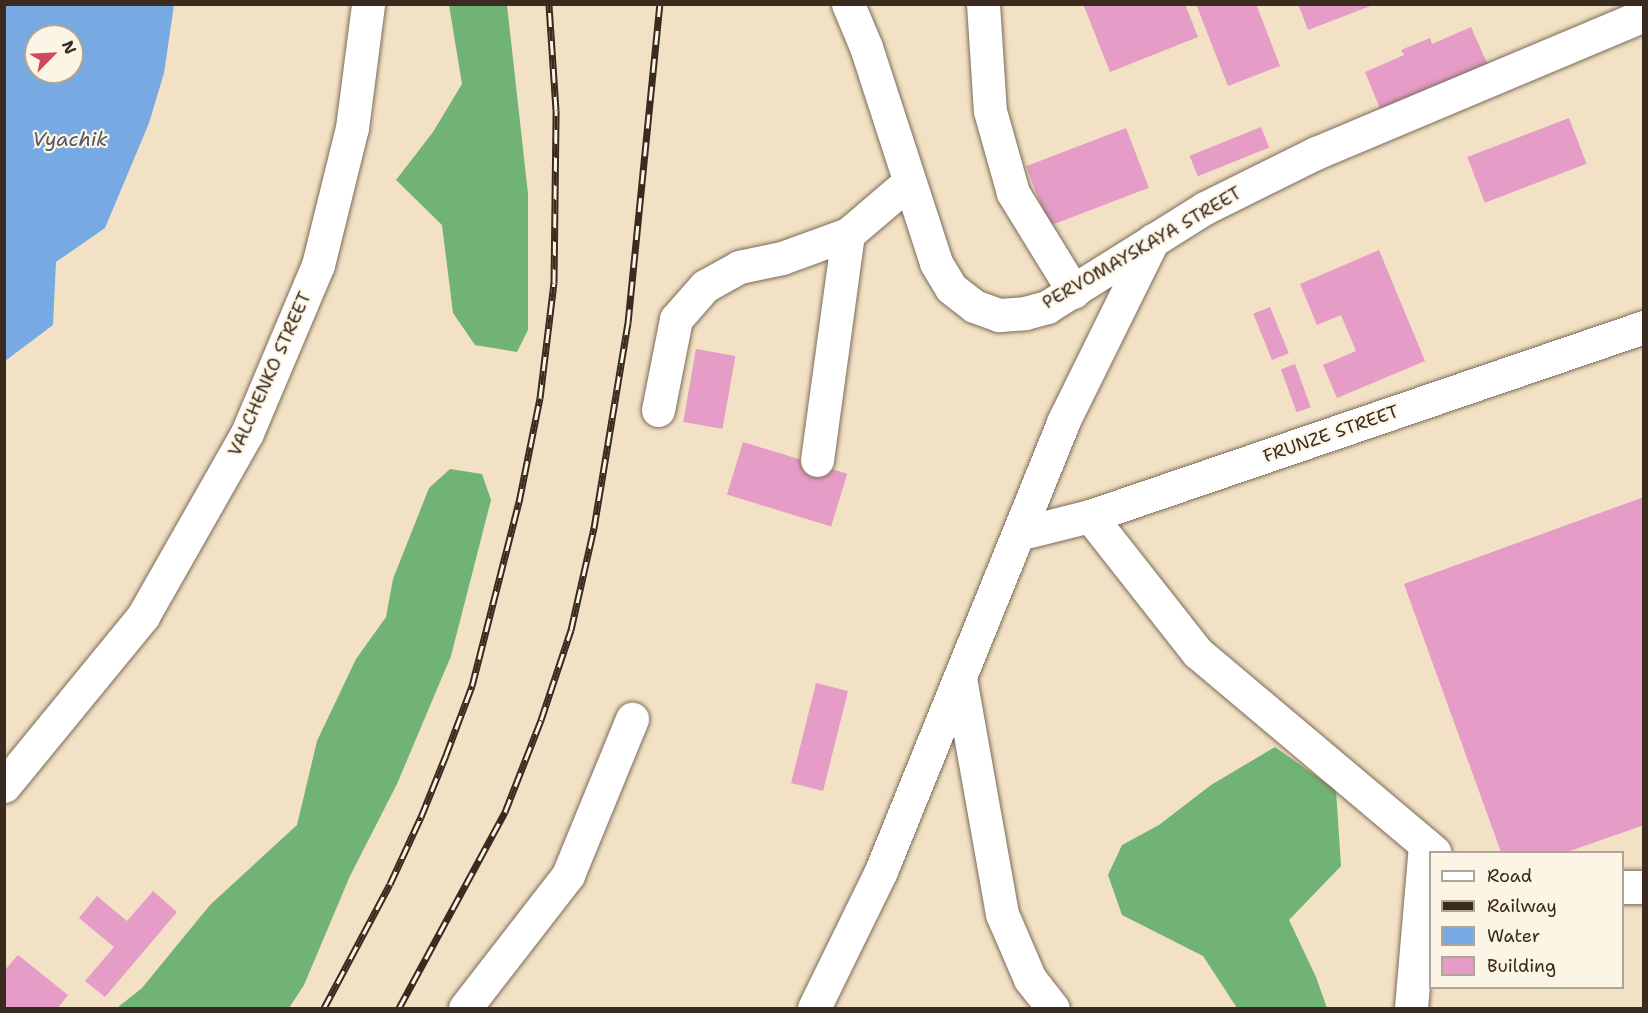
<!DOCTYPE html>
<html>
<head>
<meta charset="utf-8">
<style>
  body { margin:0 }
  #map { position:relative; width:1648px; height:1013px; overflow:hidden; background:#f2e1c4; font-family:"Shantell Sans",sans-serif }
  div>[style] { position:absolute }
  .forest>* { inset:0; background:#71b275 }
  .water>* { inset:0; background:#77a9e3 }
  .building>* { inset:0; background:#e59cc6; transform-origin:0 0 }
  .roads { filter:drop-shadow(0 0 2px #7b6a58) drop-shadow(0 0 2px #7b6a58) }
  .minor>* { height:33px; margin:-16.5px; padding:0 16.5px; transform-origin:16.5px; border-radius:16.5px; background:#fff }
  .major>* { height:33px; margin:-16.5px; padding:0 16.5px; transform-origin:16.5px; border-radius:16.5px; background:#fff }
  .rail>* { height:7px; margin-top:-3.5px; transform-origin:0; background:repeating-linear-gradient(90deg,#fcf5e5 0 14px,#3b2a1e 0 28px); box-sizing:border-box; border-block:2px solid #3b2a1e }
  span { translate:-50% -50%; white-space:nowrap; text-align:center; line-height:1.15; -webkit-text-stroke:4.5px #fcf5e5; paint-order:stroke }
  .street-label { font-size:18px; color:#3b2a1e }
  .water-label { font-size:20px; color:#505663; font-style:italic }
  .frame { position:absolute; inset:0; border:6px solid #3b2a1e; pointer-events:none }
  .legend { position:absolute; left:1429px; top:851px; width:195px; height:138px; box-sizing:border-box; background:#fcf5e5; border:2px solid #afa495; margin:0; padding:8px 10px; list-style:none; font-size:18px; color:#3b2a1e }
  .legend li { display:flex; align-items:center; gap:12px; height:30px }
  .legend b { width:30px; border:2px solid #afa495 }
  .north { position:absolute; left:24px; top:24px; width:60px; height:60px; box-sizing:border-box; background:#fcf5e5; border:2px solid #afa495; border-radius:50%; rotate:66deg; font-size:16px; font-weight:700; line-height:24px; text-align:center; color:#3b2a1e }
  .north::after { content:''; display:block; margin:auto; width:21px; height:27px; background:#d1495b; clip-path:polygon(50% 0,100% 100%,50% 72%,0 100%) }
</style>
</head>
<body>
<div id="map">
  <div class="forest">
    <i style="clip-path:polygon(449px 5px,507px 5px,528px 194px,528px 330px,517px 352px,475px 345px,453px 313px,442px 225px,396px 180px,433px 132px,462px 84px)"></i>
    <i style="clip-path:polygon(450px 469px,482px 474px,491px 500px,451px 656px,397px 784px,350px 876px,304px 985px,289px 1008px,117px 1008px,142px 988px,210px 905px,297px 825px,317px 741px,356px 659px,386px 617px,393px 579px,429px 488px)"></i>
    <i style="clip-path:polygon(1275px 747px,1336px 790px,1341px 866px,1289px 920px,1316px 977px,1327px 1008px,1237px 1008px,1203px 956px,1122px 915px,1108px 875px,1122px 845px,1159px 825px,1211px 785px)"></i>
  </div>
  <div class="water">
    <i style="clip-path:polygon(evenodd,5px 4px,174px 5px,164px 73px,149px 123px,105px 228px,56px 262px,53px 325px,5px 361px,5px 4px,36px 36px,72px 36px,72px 72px,36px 72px,36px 36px)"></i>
  </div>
  <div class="building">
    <i style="clip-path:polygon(1088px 4px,1185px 4px,1198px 37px,1110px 72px,1084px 6px)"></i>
    <i style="clip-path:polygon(1196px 4px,1256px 4px,1280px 66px,1228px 86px)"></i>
    <i style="clip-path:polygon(1298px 4px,1373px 4px,1373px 5px,1308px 30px)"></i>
    <i style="clip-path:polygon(1471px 27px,1488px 65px,1381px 111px,1365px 72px,1404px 55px,1401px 50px,1430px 38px,1432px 44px)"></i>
    <i style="left:1569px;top:118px;width:49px;height:109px;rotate:69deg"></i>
    <i style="left:1261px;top:127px;width:22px;height:77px;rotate:68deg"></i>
    <i style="left:1126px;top:128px;width:64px;height:107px;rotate:69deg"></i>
    <i style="clip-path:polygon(1379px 250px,1425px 361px,1337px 398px,1323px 365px,1356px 351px,1341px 315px,1317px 325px,1300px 284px)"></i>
    <i style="left:1270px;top:307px;width:50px;height:18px;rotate:68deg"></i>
    <i style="left:696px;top:349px;width:40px;height:74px;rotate:10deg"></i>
    <i style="left:1295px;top:364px;width:46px;height:15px;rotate:70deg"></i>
    <i style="left:743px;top:442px;width:109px;height:55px;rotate:17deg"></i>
    <i style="clip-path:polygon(1644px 497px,1644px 825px,1567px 852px,1501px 852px,1404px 584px)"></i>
    <i style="left:816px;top:683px;width:33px;height:103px;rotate:14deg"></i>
    <i style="clip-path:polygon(153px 891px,177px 912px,105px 997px,85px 981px,114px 947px,79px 918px,97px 896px,127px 921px)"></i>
    <i style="clip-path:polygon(18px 955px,68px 995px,58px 1008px,4px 1008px,4px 971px)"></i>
  </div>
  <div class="roads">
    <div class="minor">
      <i style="left:983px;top:4px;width:107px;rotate:86.3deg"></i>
      <i style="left:990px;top:111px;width:85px;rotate:74.3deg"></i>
      <i style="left:1013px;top:193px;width:116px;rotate:58.4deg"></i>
      <i style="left:658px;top:410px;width:93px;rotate:-78.8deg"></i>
      <i style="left:676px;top:319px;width:44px;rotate:-48.7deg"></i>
      <i style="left:705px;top:286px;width:39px;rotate:-29deg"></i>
      <i style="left:739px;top:267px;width:44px;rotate:-11.8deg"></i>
      <i style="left:782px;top:258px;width:70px;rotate:-20deg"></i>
      <i style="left:848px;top:234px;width:80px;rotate:-40.4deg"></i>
      <i style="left:817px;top:460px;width:228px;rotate:-82.2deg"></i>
      <i style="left:1090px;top:516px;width:174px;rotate:51.8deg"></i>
      <i style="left:1198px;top:653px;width:309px;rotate:40.1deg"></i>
      <i style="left:1018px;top:534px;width:74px;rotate:-14deg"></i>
      <i style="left:1090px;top:516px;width:585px;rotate:-18.84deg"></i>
      <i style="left:960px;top:678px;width:240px;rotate:79.9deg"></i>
      <i style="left:1002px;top:914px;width:71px;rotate:66.7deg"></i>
      <i style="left:1030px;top:979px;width:37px;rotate:52deg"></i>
      <i style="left:1622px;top:887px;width:22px"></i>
      <i style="left:465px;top:1008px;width:168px;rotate:-52.2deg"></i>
      <i style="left:568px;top:875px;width:169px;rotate:-67.7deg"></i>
      <i style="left:814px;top:1008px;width:153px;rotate:-63.9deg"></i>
      <i style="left:881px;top:871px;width:484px;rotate:-67.9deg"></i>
      <i style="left:1063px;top:422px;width:203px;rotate:-63.7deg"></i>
      <i style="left:1411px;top:1008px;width:164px;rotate:-85.1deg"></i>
    </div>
    <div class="major">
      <i style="left:848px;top:4px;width:47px;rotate:67.3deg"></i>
      <i style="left:866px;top:47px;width:227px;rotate:72deg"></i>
      <i style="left:936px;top:263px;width:29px;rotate:59deg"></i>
      <i style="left:951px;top:288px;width:29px;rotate:38deg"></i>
      <i style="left:974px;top:306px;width:27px;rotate:20deg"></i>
      <i style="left:999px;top:315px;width:26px;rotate:-4deg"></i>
      <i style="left:1025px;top:313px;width:23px;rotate:-15deg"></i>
      <i style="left:1047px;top:307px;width:186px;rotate:-32.1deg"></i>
      <i style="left:1205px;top:208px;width:124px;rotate:-26.4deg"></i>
      <i style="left:1316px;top:153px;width:356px;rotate:-22.8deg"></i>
      <i style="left:4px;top:786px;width:220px;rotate:-50.7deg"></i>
      <i style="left:143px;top:616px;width:210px;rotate:-60.4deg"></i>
      <i style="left:247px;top:433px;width:182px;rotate:-67.1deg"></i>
      <i style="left:318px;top:265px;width:141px;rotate:-76.1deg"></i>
      <i style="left:352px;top:128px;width:125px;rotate:-82.6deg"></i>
    </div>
  </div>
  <div class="rail">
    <i style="left:324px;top:1008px;width:140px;rotate:-62deg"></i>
    <i style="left:390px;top:884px;width:74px;rotate:-65.2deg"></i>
    <i style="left:421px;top:817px;width:67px;rotate:-68deg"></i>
    <i style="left:446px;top:755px;width:74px;rotate:-69.4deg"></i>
    <i style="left:472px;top:686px;width:190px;rotate:-75.7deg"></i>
    <i style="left:519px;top:502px;width:106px;rotate:-78.6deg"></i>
    <i style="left:540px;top:398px;width:116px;rotate:-83.1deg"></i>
    <i style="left:554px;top:283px;width:173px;rotate:-89.3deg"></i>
    <i style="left:556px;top:110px;width:106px;rotate:-93.8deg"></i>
    <i style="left:399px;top:1008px;width:223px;rotate:-61.6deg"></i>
    <i style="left:505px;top:812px;width:99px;rotate:-68.6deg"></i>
    <i style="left:541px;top:720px;width:95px;rotate:-71.6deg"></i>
    <i style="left:571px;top:630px;width:105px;rotate:-77.3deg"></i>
    <i style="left:594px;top:528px;width:208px;rotate:-80.6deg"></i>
    <i style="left:628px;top:323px;width:321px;rotate:-84.3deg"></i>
  </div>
  <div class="street-label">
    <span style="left:1142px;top:248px;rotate:-30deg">PERVOMAYSKAYA STREET</span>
    <span style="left:270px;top:374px;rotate:-66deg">VALCHENKO STREET</span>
    <span style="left:1331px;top:434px;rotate:-19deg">FRUNZE STREET</span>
  </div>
  <div class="water-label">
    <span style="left:70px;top:139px">Vyachik</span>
  </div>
  <div class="frame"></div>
  <ul class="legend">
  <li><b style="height:8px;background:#fff"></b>Road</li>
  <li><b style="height:8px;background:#3b2a1e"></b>Railway</li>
  <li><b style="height:16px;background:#77a9e3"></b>Water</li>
  <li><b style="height:16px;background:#e59cc6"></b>Building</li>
  </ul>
  <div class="north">N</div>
</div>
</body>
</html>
